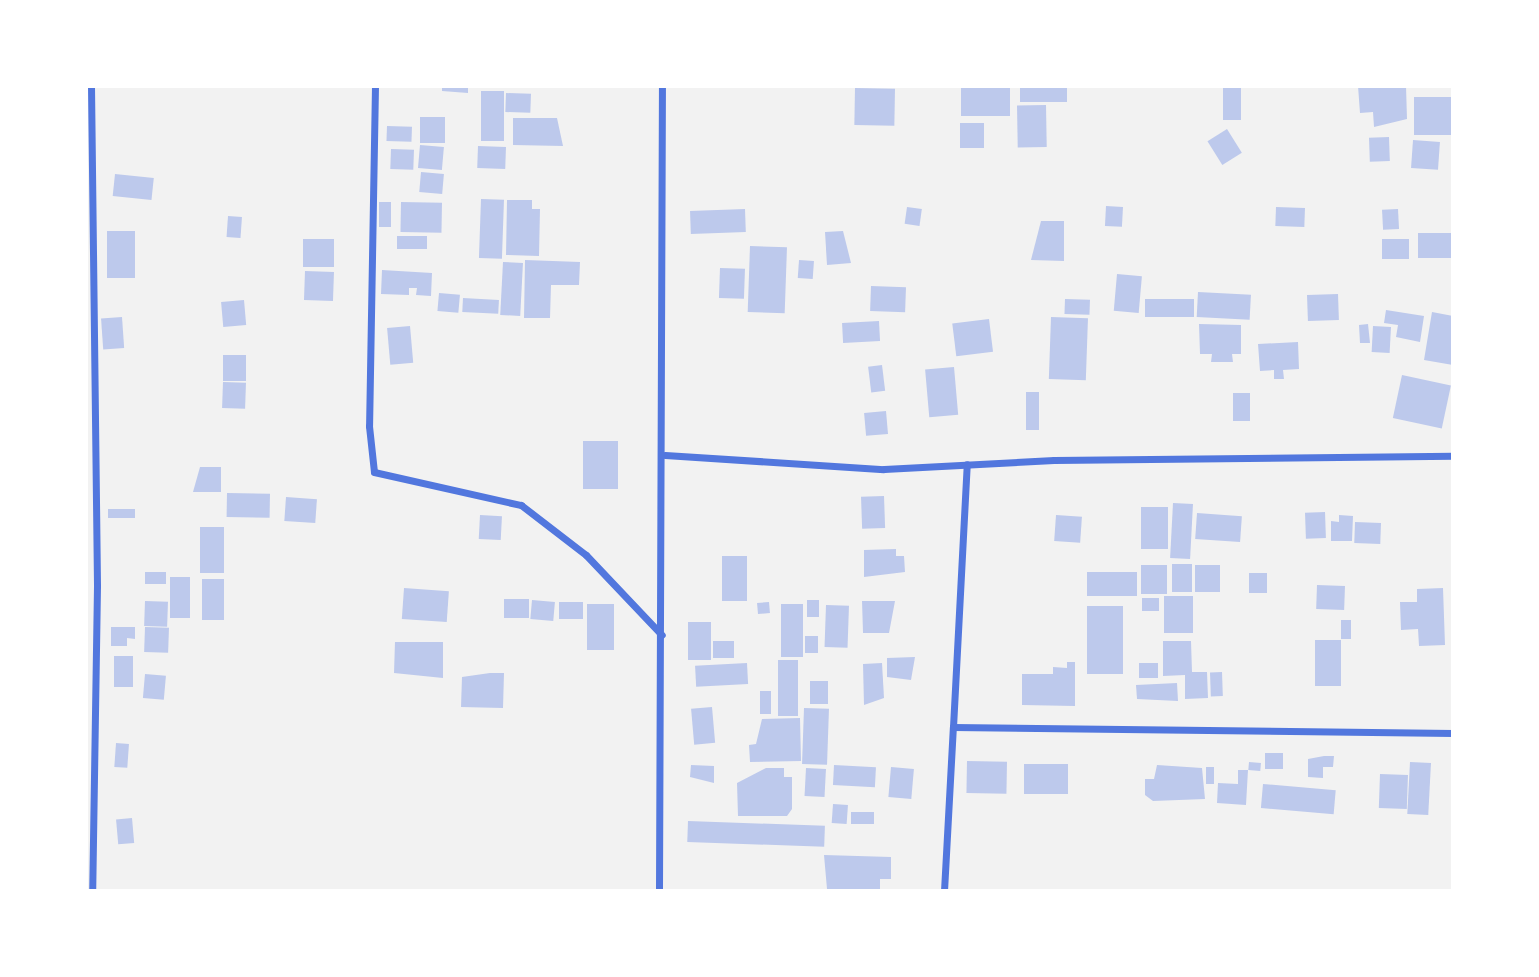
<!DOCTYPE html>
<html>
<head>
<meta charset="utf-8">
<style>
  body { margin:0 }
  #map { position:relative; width:1539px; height:977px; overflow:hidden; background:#f2f2f2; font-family:Barlow,sans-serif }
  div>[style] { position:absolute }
  .building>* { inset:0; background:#bdc9ec; transform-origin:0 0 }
  .minor>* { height:7px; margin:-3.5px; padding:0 3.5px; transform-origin:3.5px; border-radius:3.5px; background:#5277de }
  span { translate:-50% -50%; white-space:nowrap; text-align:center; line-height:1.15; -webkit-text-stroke:6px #fff; paint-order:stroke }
  .frame { position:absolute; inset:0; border:88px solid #fff; pointer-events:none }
</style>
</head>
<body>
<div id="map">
  <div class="building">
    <i style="clip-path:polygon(442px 86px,468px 86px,468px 93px,442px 91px)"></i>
    <i style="left:961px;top:86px;width:49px;height:30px"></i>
    <i style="left:1020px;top:86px;width:47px;height:16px"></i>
    <i style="left:1223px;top:86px;width:18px;height:34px"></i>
    <i style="clip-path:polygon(1358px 86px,1406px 86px,1407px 119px,1374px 127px,1373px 112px,1360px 113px)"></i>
    <i style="left:855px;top:88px;width:40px;height:37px;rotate:1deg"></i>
    <i style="left:481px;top:91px;width:23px;height:50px"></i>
    <i style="left:506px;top:93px;width:25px;height:19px;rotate:2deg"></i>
    <i style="left:1453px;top:97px;width:38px;height:39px;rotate:90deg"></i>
    <i style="left:1046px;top:105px;width:42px;height:29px;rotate:89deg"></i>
    <i style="left:420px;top:117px;width:25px;height:26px"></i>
    <i style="clip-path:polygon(513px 118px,557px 118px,563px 146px,513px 145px)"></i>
    <i style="left:960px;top:123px;width:24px;height:25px"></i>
    <i style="left:387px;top:126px;width:25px;height:15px;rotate:2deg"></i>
    <i style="left:1227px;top:129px;width:28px;height:23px;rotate:58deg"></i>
    <i style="left:1389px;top:137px;width:24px;height:20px;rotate:88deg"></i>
    <i style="left:1413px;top:140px;width:27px;height:28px;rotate:4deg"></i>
    <i style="left:420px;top:145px;width:24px;height:23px;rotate:5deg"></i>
    <i style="left:478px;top:146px;width:28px;height:22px;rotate:2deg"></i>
    <i style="left:391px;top:149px;width:23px;height:20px;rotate:2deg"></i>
    <i style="left:421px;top:172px;width:23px;height:20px;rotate:5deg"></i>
    <i style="left:115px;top:174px;width:39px;height:22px;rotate:6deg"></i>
    <i style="left:481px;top:199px;width:23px;height:59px;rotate:2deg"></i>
    <i style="clip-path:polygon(507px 200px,532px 200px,532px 209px,540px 209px,539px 256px,506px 255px)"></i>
    <i style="left:391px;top:202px;width:25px;height:12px;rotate:90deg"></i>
    <i style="left:401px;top:202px;width:41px;height:30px;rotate:1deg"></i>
    <i style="left:1106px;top:206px;width:17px;height:20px;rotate:3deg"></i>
    <i style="left:907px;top:207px;width:15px;height:17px;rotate:8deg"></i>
    <i style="left:1276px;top:207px;width:29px;height:19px;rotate:2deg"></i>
    <i style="left:745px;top:209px;width:23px;height:55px;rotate:88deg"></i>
    <i style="left:1398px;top:209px;width:20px;height:16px;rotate:87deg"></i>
    <i style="left:228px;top:216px;width:14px;height:21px;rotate:4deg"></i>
    <i style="clip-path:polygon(1041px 221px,1064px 221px,1064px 261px,1031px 260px)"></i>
    <i style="left:107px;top:231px;width:28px;height:47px"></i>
    <i style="clip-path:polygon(843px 231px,851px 263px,827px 265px,825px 232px)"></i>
    <i style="left:1453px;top:233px;width:25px;height:35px;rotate:90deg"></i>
    <i style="left:397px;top:236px;width:30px;height:13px"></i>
    <i style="left:334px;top:239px;width:28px;height:31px;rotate:90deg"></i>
    <i style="left:1409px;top:239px;width:20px;height:27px;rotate:90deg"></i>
    <i style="left:750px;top:246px;width:37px;height:66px;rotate:2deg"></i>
    <i style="clip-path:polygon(525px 260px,580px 262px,579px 285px,551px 285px,550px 318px,524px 318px)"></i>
    <i style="left:799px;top:260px;width:15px;height:18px;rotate:4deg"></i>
    <i style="left:503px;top:262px;width:20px;height:53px;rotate:3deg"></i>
    <i style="left:720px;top:268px;width:25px;height:30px;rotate:2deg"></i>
    <i style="clip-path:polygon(382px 270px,432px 273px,431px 296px,416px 295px,417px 288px,409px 288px,409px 295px,381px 294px)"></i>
    <i style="left:305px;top:271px;width:29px;height:29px;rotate:2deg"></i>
    <i style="left:1117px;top:274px;width:25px;height:37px;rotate:5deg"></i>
    <i style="left:871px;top:286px;width:35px;height:25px;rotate:2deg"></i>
    <i style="left:1198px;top:292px;width:53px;height:25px;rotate:3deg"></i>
    <i style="left:439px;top:293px;width:21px;height:18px;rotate:5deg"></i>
    <i style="left:1338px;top:294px;width:26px;height:31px;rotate:88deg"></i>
    <i style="left:463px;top:298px;width:36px;height:14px;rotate:3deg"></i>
    <i style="left:1065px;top:299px;width:25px;height:15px;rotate:2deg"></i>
    <i style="left:1145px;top:299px;width:49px;height:18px"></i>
    <i style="left:244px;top:300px;width:25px;height:23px;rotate:85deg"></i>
    <i style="clip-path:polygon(1386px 310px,1424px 316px,1420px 342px,1396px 337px,1398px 325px,1384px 323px)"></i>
    <i style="clip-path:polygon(1432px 312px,1453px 316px,1453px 365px,1424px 360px)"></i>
    <i style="left:122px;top:317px;width:31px;height:21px;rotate:86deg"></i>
    <i style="left:1051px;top:317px;width:37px;height:62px;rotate:2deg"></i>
    <i style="left:989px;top:319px;width:33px;height:37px;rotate:83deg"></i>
    <i style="left:879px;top:321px;width:20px;height:37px;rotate:87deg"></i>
    <i style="clip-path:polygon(1199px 324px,1241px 325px,1241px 354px,1232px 354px,1233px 362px,1211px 362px,1212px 354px,1200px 354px)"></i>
    <i style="clip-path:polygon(1368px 324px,1370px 343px,1360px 343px,1359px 325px)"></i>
    <i style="left:410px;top:326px;width:37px;height:23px;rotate:85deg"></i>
    <i style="left:1373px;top:326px;width:18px;height:26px;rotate:3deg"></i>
    <i style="clip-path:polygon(1298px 342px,1299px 369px,1283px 370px,1284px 379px,1274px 379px,1274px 370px,1260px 371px,1258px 344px)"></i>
    <i style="left:223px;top:355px;width:23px;height:26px"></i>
    <i style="left:882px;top:365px;width:26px;height:14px;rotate:83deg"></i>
    <i style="left:954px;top:367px;width:48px;height:29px;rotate:85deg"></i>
    <i style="left:1402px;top:375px;width:50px;height:44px;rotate:12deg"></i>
    <i style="left:223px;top:382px;width:23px;height:26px;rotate:2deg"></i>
    <i style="left:1026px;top:392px;width:13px;height:38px"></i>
    <i style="left:1233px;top:393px;width:17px;height:28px"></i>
    <i style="left:886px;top:411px;width:23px;height:22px;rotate:85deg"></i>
    <i style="left:583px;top:441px;width:35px;height:48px"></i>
    <i style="clip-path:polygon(200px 467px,221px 467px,221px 492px,193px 492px)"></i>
    <i style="left:227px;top:493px;width:43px;height:24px;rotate:1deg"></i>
    <i style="left:884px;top:496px;width:32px;height:23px;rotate:88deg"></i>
    <i style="left:286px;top:497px;width:31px;height:24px;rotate:4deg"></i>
    <i style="left:1173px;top:503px;width:20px;height:55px;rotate:3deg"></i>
    <i style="left:1141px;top:507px;width:27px;height:42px"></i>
    <i style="left:108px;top:509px;width:27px;height:9px"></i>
    <i style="left:1325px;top:512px;width:26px;height:20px;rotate:88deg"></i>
    <i style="left:1197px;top:513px;width:45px;height:26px;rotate:4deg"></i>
    <i style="left:480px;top:515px;width:22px;height:24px;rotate:3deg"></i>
    <i style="left:1056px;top:515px;width:26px;height:26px;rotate:4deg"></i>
    <i style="clip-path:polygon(1339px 515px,1353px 516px,1352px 541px,1331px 541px,1331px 521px,1339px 522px)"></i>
    <i style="left:1355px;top:522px;width:26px;height:21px;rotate:2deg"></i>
    <i style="left:200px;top:527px;width:24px;height:46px"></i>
    <i style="clip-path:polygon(896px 549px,896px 556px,904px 556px,905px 572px,864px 577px,864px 550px)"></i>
    <i style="left:722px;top:556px;width:25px;height:45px"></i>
    <i style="left:1172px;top:564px;width:20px;height:28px"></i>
    <i style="left:1141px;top:565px;width:26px;height:29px"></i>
    <i style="left:1195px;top:565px;width:25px;height:27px"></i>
    <i style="left:145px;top:572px;width:21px;height:12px"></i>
    <i style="left:1087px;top:572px;width:50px;height:24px"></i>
    <i style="left:1249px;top:573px;width:18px;height:20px"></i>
    <i style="left:170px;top:577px;width:20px;height:41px"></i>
    <i style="left:202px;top:579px;width:22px;height:41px"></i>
    <i style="left:1317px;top:585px;width:28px;height:24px;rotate:2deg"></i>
    <i style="left:404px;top:588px;width:45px;height:31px;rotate:4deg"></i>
    <i style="clip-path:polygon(1443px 588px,1445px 645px,1419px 646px,1418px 629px,1401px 630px,1400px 602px,1417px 602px,1417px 589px)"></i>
    <i style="left:1164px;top:596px;width:29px;height:37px"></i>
    <i style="left:1142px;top:598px;width:17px;height:13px"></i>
    <i style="left:529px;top:599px;width:19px;height:25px;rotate:90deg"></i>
    <i style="left:532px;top:600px;width:23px;height:19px;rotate:5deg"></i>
    <i style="left:807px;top:600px;width:12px;height:17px"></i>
    <i style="left:145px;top:601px;width:23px;height:25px;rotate:2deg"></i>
    <i style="clip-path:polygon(862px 601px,895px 601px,889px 633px,863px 633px)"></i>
    <i style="left:559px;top:602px;width:24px;height:17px"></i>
    <i style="left:769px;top:602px;width:11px;height:12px;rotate:85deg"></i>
    <i style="left:587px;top:604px;width:27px;height:46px"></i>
    <i style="left:781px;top:604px;width:22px;height:53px"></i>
    <i style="left:826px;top:605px;width:23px;height:42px;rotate:2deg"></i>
    <i style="left:1087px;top:606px;width:36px;height:68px"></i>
    <i style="left:1341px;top:620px;width:10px;height:19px"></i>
    <i style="left:688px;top:622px;width:23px;height:38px"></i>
    <i style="clip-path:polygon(111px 627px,135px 627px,135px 639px,127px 638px,127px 646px,111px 646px)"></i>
    <i style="left:145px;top:627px;width:24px;height:25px;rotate:2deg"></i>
    <i style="left:805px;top:636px;width:13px;height:17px"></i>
    <i style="left:1315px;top:640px;width:26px;height:46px"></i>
    <i style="left:734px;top:641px;width:17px;height:21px;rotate:90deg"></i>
    <i style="clip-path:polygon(1163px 641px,1191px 641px,1192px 672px,1207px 672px,1208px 698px,1185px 699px,1185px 675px,1163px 676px)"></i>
    <i style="clip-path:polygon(395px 642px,443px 642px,443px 678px,394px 673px)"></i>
    <i style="left:114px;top:656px;width:19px;height:31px"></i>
    <i style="clip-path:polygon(915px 657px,911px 680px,887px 677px,887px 658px)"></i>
    <i style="left:778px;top:660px;width:20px;height:56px"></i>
    <i style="clip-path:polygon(1067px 662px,1075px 662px,1075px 706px,1022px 705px,1022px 674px,1053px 674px,1053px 667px,1067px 668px)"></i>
    <i style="left:747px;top:663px;width:21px;height:52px;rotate:87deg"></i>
    <i style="clip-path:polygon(882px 663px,884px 698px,864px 705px,863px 664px)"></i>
    <i style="left:1139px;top:663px;width:19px;height:15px"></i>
    <i style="left:1222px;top:672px;width:24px;height:12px;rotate:88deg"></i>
    <i style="clip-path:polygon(490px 673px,504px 673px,503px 708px,461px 707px,462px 677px)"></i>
    <i style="left:145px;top:674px;width:21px;height:24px;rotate:5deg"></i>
    <i style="left:810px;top:681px;width:18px;height:23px"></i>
    <i style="clip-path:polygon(1177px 683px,1178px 701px,1137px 699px,1136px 685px)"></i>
    <i style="left:760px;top:691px;width:11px;height:23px"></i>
    <i style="left:712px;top:707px;width:36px;height:21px;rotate:85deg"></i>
    <i style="left:804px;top:708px;width:25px;height:56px;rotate:2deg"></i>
    <i style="clip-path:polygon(800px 718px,801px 761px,750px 762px,749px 745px,756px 744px,762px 719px)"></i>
    <i style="left:116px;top:743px;width:13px;height:24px;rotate:4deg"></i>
    <i style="left:1265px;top:753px;width:18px;height:16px"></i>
    <i style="clip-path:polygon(1324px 756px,1334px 756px,1333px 767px,1323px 767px,1323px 778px,1308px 777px,1308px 759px)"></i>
    <i style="left:967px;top:761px;width:40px;height:32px;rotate:1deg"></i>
    <i style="left:1249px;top:762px;width:12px;height:8px;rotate:5deg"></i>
    <i style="left:1410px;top:762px;width:21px;height:52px;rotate:3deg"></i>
    <i style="left:1068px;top:764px;width:30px;height:44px;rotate:90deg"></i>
    <i style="clip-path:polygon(691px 765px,714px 766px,714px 783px,690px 777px)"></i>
    <i style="left:834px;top:765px;width:42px;height:20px;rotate:3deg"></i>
    <i style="clip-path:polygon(1157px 765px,1202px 768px,1205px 799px,1153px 801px,1145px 795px,1145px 779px,1154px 779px)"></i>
    <i style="left:891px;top:767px;width:23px;height:30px;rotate:5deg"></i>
    <i style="left:1206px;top:767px;width:8px;height:17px"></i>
    <i style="clip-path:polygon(766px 768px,784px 768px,784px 777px,792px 777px,792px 809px,787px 816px,738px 816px,737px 783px)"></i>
    <i style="left:806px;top:768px;width:20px;height:28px;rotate:3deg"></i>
    <i style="clip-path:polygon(1238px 770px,1248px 770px,1246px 805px,1217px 803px,1218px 783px,1238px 784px)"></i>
    <i style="left:1380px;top:774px;width:28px;height:34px;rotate:2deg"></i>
    <i style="left:1263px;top:784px;width:73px;height:24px;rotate:5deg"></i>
    <i style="left:833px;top:804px;width:15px;height:19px;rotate:4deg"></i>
    <i style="left:851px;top:812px;width:23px;height:12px"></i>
    <i style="left:132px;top:818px;width:25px;height:16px;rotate:85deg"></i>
    <i style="left:688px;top:821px;width:137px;height:21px;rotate:2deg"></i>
    <i style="clip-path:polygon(824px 855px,891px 857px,891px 879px,880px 879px,880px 890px,827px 889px)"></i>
  </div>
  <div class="minor">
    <i style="left:91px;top:86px;width:500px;rotate:89.31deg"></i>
    <i style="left:97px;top:586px;width:305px;rotate:90.9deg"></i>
    <i style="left:375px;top:86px;width:340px;rotate:91deg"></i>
    <i style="left:369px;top:426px;width:46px;rotate:83.8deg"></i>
    <i style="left:374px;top:472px;width:151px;rotate:12.7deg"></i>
    <i style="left:521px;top:505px;width:82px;rotate:37.6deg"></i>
    <i style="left:586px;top:555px;width:110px;rotate:46.5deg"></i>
    <i style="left:665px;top:455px;width:219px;rotate:3.7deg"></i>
    <i style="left:884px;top:469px;width:170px;rotate:-3deg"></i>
    <i style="left:1054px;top:460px;width:399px;rotate:-0.6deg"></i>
    <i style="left:953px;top:727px;width:263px;rotate:-87deg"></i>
    <i style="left:659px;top:891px;width:805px;rotate:-89.79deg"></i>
    <i style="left:944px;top:891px;width:164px;rotate:-86.9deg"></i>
    <i style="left:953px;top:727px;width:500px;rotate:0.69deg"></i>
  </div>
  <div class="frame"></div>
</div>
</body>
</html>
